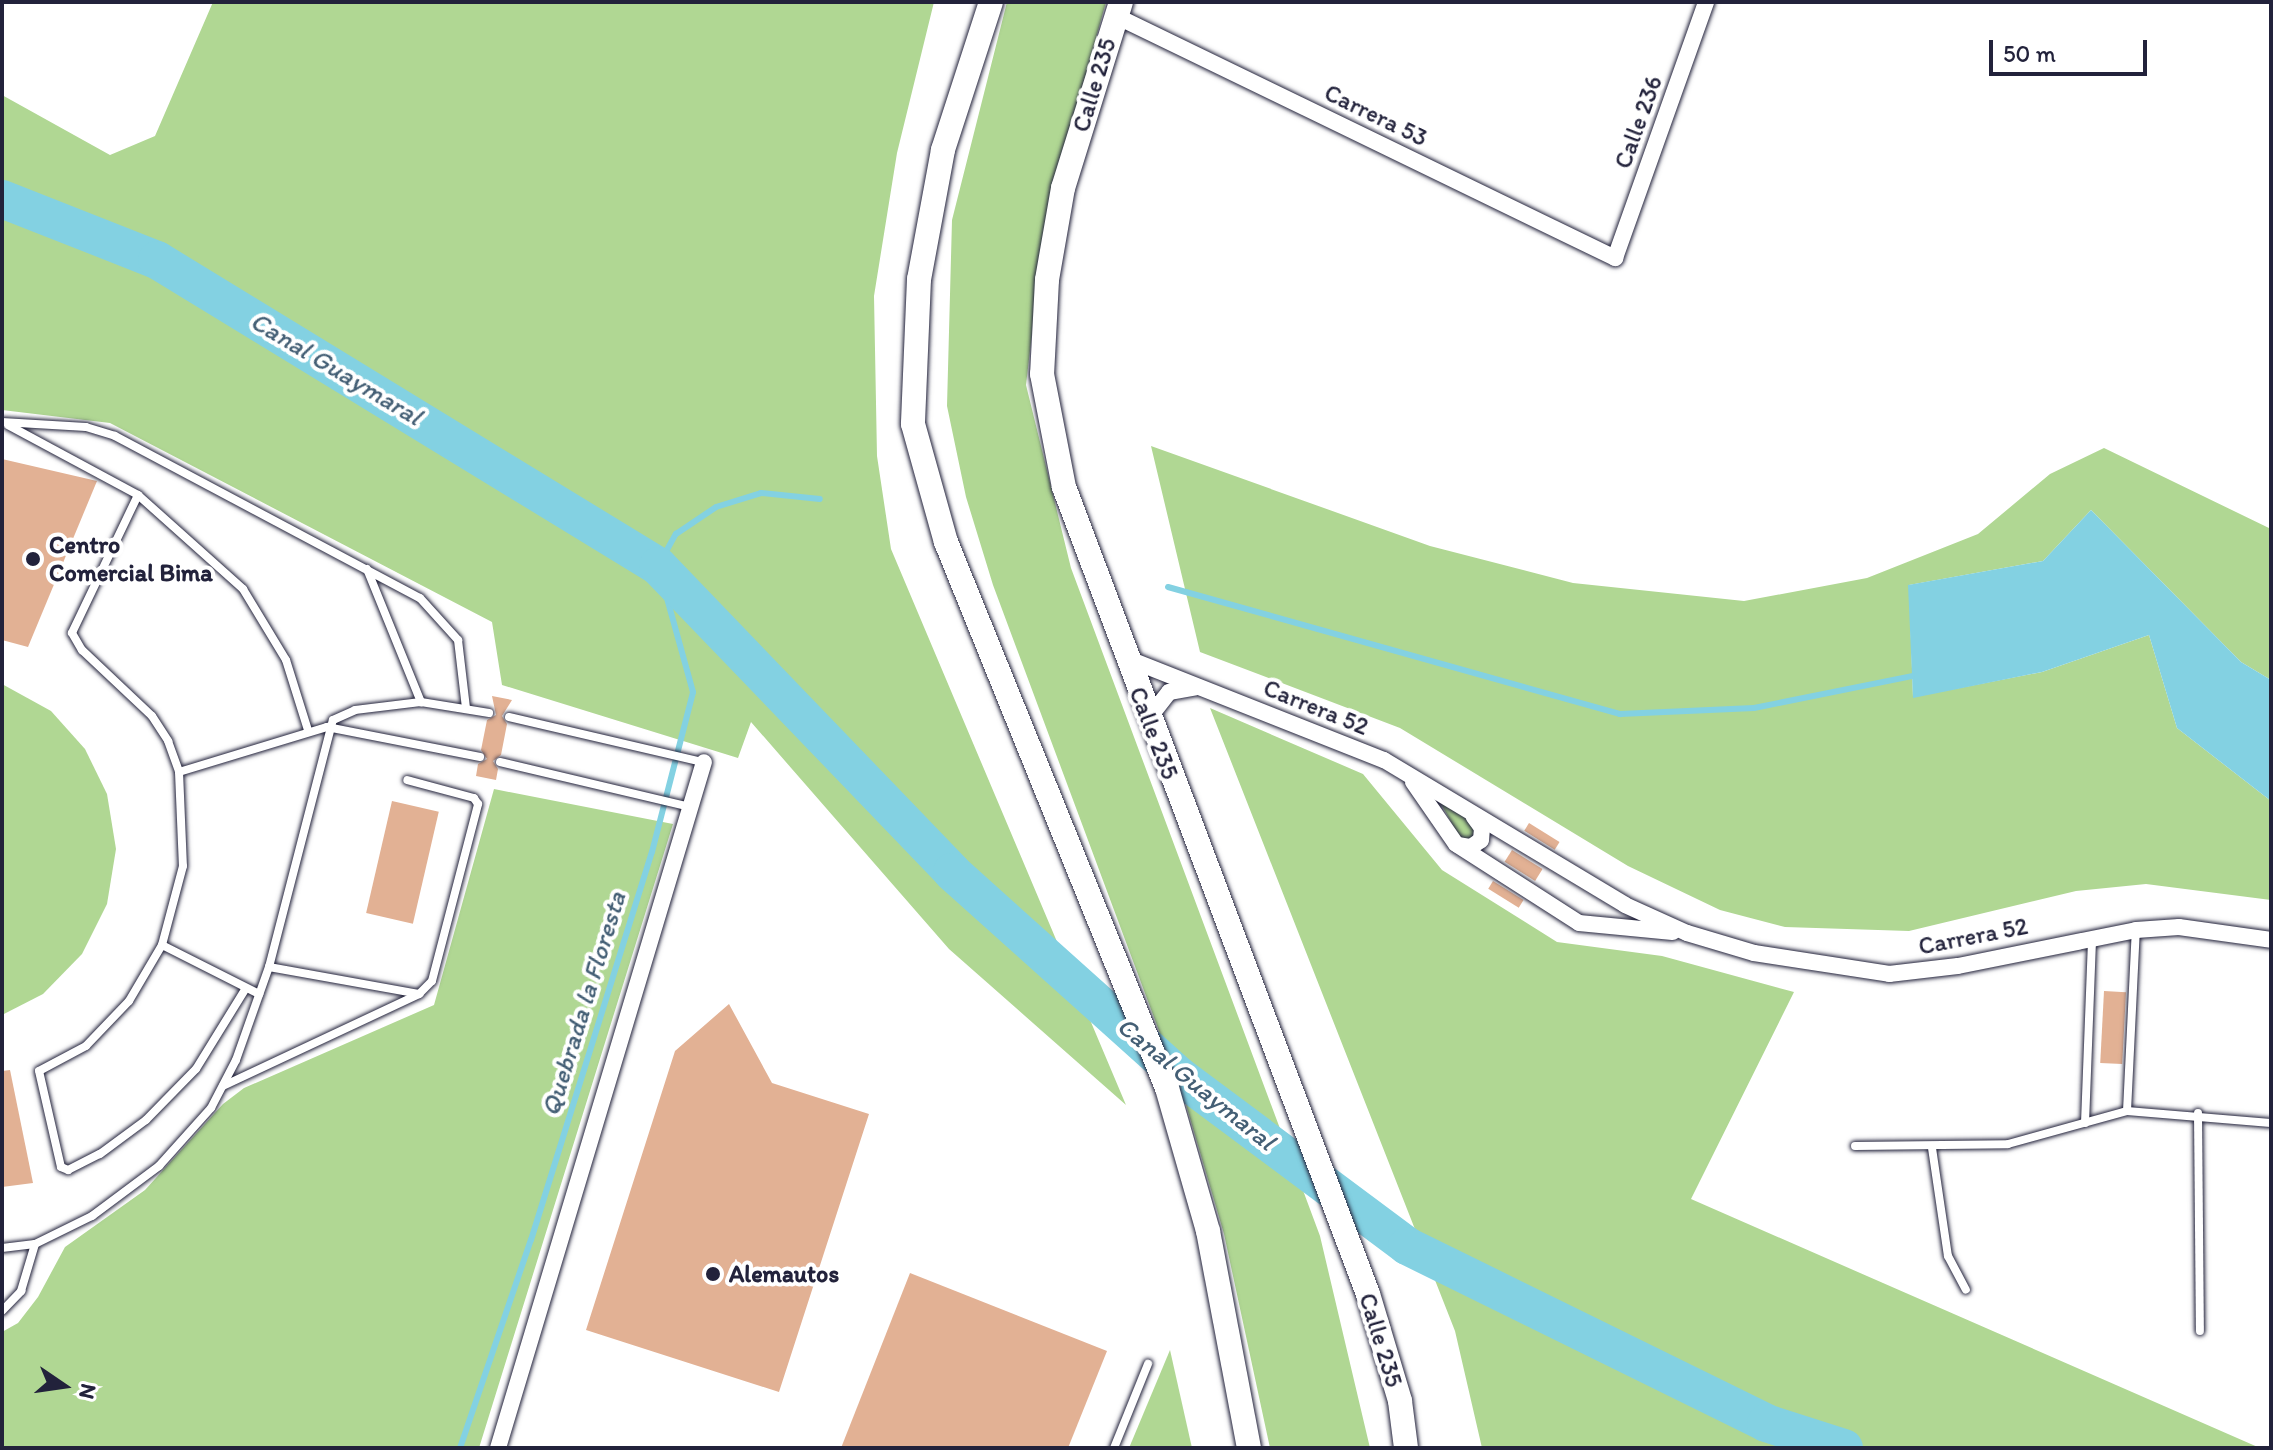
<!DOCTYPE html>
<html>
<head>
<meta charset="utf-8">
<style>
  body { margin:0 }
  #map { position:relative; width:2273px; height:1450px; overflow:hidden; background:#fff; font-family:Itim,sans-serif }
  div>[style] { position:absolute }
  .green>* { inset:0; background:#b0d793 }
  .water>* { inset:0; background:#83d1e2 }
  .stream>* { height:6px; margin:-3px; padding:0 3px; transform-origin:3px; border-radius:3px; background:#83d1e2 }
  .river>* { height:38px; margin:-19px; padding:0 19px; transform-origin:19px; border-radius:19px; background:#83d1e2 }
  .building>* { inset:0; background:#e2b194; transform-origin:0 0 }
  .roads { filter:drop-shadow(0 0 2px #22223b) drop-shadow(0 0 2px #22223b) }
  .service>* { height:8px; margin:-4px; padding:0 4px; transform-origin:4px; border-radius:4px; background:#fff }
  .minor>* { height:16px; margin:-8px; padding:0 8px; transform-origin:8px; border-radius:8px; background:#fff }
  .secondary>* { height:24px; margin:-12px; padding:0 12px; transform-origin:12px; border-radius:12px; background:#fff }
  .dots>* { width:22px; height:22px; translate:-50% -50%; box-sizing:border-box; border:4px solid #fff; border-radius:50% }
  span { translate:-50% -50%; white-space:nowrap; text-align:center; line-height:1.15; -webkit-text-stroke:8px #fff; paint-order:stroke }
  .street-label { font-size:24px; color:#22223b }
  .poi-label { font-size:24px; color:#22223b; font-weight:700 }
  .left { translate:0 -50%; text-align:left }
  .water-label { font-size:26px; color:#445f75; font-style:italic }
  .frame { position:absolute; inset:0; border:4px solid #22223b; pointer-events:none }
  .north { position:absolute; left:24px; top:1346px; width:80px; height:80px; -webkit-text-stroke:6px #fff; paint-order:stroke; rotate:103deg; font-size:22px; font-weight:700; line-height:32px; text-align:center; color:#22223b }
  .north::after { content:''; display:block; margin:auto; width:28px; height:36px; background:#22223b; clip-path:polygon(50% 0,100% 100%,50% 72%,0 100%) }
  .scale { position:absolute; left:1989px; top:40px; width:158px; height:36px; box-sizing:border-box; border:4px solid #22223b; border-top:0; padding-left:10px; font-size:24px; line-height:28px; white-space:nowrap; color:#22223b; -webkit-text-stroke:6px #fff; paint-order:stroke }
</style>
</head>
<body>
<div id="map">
  <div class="green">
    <i style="clip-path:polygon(213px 2px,934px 2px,897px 153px,874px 296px,877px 456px,891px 549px,1126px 1105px,949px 949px,751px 722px,738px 758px,502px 685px,492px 622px,110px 423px,2px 410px,2px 95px,110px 155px,155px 136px)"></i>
    <i style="clip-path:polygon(1007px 2px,1106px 2px,1045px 222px,1026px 385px,1071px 568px,1320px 1236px,1370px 1448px,1270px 1448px,1224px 1234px,1184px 1098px,993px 585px,966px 497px,947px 406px,952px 220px)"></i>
    <i style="clip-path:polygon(1151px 446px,1430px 546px,1573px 583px,1744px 601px,1867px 578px,1978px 534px,2050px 474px,2104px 448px,2271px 529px,2271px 680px,2241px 662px,2091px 510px,2043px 561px,1909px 585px,1913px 697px,2042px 672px,2149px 635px,2177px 728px,2271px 801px,2271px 900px,2146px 884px,2076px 891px,1909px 931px,1785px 927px,1720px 910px,1628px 866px,1400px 728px,1200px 652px)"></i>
    <i style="clip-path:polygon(2px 684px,51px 711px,85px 749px,107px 794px,116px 849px,107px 904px,82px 954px,43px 994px,2px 1015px)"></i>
    <i style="clip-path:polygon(1210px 708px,1363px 774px,1442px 870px,1557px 942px,1662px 956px,1794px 992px,1691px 1199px,2260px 1448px,1482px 1448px,1455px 1331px)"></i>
    <i style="clip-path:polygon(494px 789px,673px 824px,479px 1448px,2px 1448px,2px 1332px,18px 1323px,38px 1297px,65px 1247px,145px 1190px,223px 1104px,244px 1088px,434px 1005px)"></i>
    <i style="clip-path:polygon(1440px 802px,1470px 820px,1475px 827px,1472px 838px,1460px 838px)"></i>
    <i style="clip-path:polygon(1170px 1350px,1192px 1448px,1129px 1448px)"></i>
  </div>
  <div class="water">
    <i style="clip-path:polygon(2091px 510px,2241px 662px,2271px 680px,2271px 801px,2177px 728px,2149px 635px,2042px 672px,1913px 698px,1908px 585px,2043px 561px)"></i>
  </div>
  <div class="stream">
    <i style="left:1168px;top:587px;width:470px;rotate:15.7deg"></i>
    <i style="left:1620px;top:714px;width:134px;rotate:-2.6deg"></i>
    <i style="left:1754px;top:708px;width:161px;rotate:-11.4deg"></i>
    <i style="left:460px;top:1448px;width:220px;rotate:-71.2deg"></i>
    <i style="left:531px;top:1240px;width:406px;rotate:-72.7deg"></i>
    <i style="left:652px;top:852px;width:165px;rotate:-75.6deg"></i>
    <i style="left:693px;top:692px;width:131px;rotate:-105.5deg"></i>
    <i style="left:658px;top:566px;width:37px;rotate:-61deg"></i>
    <i style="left:676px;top:534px;width:48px;rotate:-34deg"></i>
    <i style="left:716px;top:507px;width:47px;rotate:-17.3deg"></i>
    <i style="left:761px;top:493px;width:59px;rotate:5.8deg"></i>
  </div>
  <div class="river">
    <i style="left:2px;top:199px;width:167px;rotate:21.5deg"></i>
    <i style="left:157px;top:260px;width:587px;rotate:31.42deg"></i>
    <i style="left:658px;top:566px;width:424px;rotate:46.1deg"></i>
    <i style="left:952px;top:872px;width:304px;rotate:41.9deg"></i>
    <i style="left:1178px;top:1075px;width:286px;rotate:36.7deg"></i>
    <i style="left:1407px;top:1246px;width:400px;rotate:26.2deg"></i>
    <i style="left:1766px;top:1423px;width:82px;rotate:17.8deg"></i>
  </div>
  <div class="building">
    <i style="clip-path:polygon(2px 459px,97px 481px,28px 647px,2px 640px)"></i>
    <i style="clip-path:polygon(492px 696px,512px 700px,502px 716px,507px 724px,501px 755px,493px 761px,498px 769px,496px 780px,476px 776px,478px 764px,487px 759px,481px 750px,487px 720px,496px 715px)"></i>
    <i style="left:392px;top:801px;width:48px;height:115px;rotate:13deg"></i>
    <i style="left:1529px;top:823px;width:36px;height:9px;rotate:32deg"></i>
    <i style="left:1512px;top:850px;width:36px;height:14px;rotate:32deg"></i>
    <i style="left:1493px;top:881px;width:36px;height:9px;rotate:32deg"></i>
    <i style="left:2104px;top:991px;width:22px;height:72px;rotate:3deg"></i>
    <i style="clip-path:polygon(729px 1004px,772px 1083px,869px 1114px,779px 1392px,586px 1330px,675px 1051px)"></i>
    <i style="clip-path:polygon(10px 1070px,33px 1183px,2px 1187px,2px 1071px)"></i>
    <i style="clip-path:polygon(910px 1273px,1107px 1351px,1068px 1448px,841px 1448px)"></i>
  </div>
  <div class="roads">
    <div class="service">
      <i style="left:2px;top:422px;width:84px;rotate:3.4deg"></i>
      <i style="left:86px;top:427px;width:30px;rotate:17deg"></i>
      <i style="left:115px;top:436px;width:345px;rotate:28deg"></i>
      <i style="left:420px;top:598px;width:57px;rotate:47.9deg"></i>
      <i style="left:458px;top:640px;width:68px;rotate:83.3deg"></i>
      <i style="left:8px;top:425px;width:148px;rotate:28.3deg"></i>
      <i style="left:138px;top:495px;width:141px;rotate:41.8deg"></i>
      <i style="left:243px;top:589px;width:83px;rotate:58.8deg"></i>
      <i style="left:286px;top:660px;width:73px;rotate:72.6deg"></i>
      <i style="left:138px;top:495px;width:153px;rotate:115.6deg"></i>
      <i style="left:72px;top:633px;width:20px;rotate:60deg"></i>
      <i style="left:82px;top:650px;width:96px;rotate:43.3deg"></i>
      <i style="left:152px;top:716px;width:30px;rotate:57deg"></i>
      <i style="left:168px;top:741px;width:33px;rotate:70deg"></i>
      <i style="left:179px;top:772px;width:94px;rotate:87.6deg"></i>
      <i style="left:183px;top:866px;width:82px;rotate:104.9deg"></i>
      <i style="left:162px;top:945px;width:65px;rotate:120.5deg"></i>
      <i style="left:129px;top:1001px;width:62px;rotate:133.7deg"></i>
      <i style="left:86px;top:1046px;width:53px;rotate:152deg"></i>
      <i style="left:39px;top:1071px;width:98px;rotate:77.1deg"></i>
      <i style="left:61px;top:1167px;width:8px;rotate:23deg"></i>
      <i style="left:68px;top:1170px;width:36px;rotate:-27deg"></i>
      <i style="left:100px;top:1154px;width:57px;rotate:-36.5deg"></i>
      <i style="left:146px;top:1120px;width:71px;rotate:-45.6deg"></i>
      <i style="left:196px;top:1069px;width:95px;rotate:-58.3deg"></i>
      <i style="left:367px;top:569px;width:144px;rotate:67.9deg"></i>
      <i style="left:509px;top:717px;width:199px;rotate:13.1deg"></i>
      <i style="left:500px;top:762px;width:195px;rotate:13.3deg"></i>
      <i style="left:179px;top:772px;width:155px;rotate:-16.9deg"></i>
      <i style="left:327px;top:727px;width:156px;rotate:11.1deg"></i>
      <i style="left:162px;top:945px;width:109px;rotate:26.8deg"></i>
      <i style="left:269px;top:967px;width:152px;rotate:10.2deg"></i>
      <i style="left:419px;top:994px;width:18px;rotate:-45deg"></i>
      <i style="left:432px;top:981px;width:183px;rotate:-75.4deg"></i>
      <i style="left:478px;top:804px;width:7px;rotate:-124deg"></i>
      <i style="left:474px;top:798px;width:69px;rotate:-165deg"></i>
      <i style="left:223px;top:1086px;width:217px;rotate:-25.1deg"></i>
      <i style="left:2127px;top:1111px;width:181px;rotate:-87.2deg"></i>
      <i style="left:2198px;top:1113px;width:218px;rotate:89.5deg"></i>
      <i style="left:2085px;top:1123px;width:184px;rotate:-87.8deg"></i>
      <i style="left:1855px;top:1146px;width:153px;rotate:-0.7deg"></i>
      <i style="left:2008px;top:1144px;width:123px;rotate:-15.5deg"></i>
      <i style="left:2127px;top:1111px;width:144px;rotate:4.8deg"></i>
      <i style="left:1932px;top:1148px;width:109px;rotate:81.6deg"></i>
      <i style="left:1948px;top:1256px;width:38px;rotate:62deg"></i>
      <i style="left:2px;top:1248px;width:33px;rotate:-7deg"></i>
      <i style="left:35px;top:1244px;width:64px;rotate:-26.2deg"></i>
      <i style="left:92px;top:1216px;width:84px;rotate:-36.7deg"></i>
      <i style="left:159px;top:1166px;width:78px;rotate:-48.1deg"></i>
      <i style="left:211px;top:1108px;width:54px;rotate:-62.5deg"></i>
      <i style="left:236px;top:1060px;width:99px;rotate:-70.5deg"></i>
      <i style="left:269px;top:967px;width:255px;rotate:-75.5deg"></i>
      <i style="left:333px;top:720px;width:24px;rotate:-24deg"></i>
      <i style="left:355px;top:710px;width:66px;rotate:-6.9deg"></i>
      <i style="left:421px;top:702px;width:69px;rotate:9.2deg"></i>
      <i style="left:2px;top:1311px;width:28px;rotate:-46deg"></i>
      <i style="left:21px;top:1291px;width:49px;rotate:-73.4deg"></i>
      <i style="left:1114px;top:1448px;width:91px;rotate:-68deg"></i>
    </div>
    <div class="minor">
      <i style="left:1116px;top:16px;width:555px;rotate:25.87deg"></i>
      <i style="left:1615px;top:258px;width:272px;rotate:-70.4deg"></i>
      <i style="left:1126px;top:658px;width:277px;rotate:21.6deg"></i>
      <i style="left:1384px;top:760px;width:281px;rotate:31deg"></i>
      <i style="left:1625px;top:905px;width:68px;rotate:24.3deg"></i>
      <i style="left:1687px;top:933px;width:70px;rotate:16.6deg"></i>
      <i style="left:1754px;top:953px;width:137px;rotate:8.8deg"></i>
      <i style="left:1889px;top:974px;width:69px;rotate:-6.6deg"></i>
      <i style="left:1958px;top:966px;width:182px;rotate:-11.4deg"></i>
      <i style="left:2136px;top:930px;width:43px;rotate:-4deg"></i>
      <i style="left:2179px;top:927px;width:93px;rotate:8deg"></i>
      <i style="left:1148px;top:719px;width:34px;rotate:-52deg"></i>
      <i style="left:1169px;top:692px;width:27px;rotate:-10deg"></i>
      <i style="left:1413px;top:782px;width:75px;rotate:55.3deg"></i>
      <i style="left:1456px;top:844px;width:146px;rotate:32.7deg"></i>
      <i style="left:1579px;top:923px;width:94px;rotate:5.5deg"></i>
      <i style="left:1458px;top:845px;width:13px;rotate:9deg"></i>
      <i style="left:1471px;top:847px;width:12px;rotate:-35deg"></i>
      <i style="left:1481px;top:840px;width:12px;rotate:-85deg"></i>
      <i style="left:1482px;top:828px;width:14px;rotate:-126deg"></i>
      <i style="left:498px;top:1448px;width:716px;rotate:-73.29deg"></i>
    </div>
    <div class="secondary">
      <i style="left:991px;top:2px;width:156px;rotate:108deg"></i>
      <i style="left:943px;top:150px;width:131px;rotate:100.5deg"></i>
      <i style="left:919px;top:279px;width:145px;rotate:92.4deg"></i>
      <i style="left:913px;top:424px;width:123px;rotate:74.4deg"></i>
      <i style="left:946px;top:542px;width:589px;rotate:67.96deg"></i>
      <i style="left:1167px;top:1088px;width:149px;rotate:74deg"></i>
      <i style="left:1208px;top:1231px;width:221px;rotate:79.3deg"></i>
      <i style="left:1121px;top:2px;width:195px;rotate:107.3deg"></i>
      <i style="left:1063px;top:188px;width:93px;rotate:99.9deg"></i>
      <i style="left:1047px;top:280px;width:94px;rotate:93deg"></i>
      <i style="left:1042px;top:374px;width:115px;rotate:79deg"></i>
      <i style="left:1064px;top:487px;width:862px;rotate:69.36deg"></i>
      <i style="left:1368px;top:1294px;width:112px;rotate:73.3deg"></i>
      <i style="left:1400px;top:1401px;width:47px;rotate:82.7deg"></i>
    </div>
  </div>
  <div class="dots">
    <i style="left:33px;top:559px;background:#22223b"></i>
    <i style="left:713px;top:1274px;background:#22223b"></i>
  </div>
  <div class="street-label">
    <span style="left:1094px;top:85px;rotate:-73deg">Calle 235</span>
    <span style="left:1376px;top:115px;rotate:26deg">Carrera 53</span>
    <span style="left:1638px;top:122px;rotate:-70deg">Calle 236</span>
    <span style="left:1316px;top:707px;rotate:22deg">Carrera 52</span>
    <span style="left:1154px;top:733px;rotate:69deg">Calle 235</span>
    <span style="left:1973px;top:936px;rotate:-11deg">Carrera 52</span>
    <span style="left:1381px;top:1340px;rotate:73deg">Calle 235</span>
  </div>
  <div class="poi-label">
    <span class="left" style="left:49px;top:559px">Centro<br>Comercial Bima</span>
    <span class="left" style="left:729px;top:1274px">Alemautos</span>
  </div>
  <div class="water-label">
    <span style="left:336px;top:369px;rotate:31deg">Canal Guaymaral</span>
    <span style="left:584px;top:1004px;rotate:-73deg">Quebrada la Floresta</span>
    <span style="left:1196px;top:1084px;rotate:39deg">Canal Guaymaral</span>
  </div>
  <div class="frame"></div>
  <div class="north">N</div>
  <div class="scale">50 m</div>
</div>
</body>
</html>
